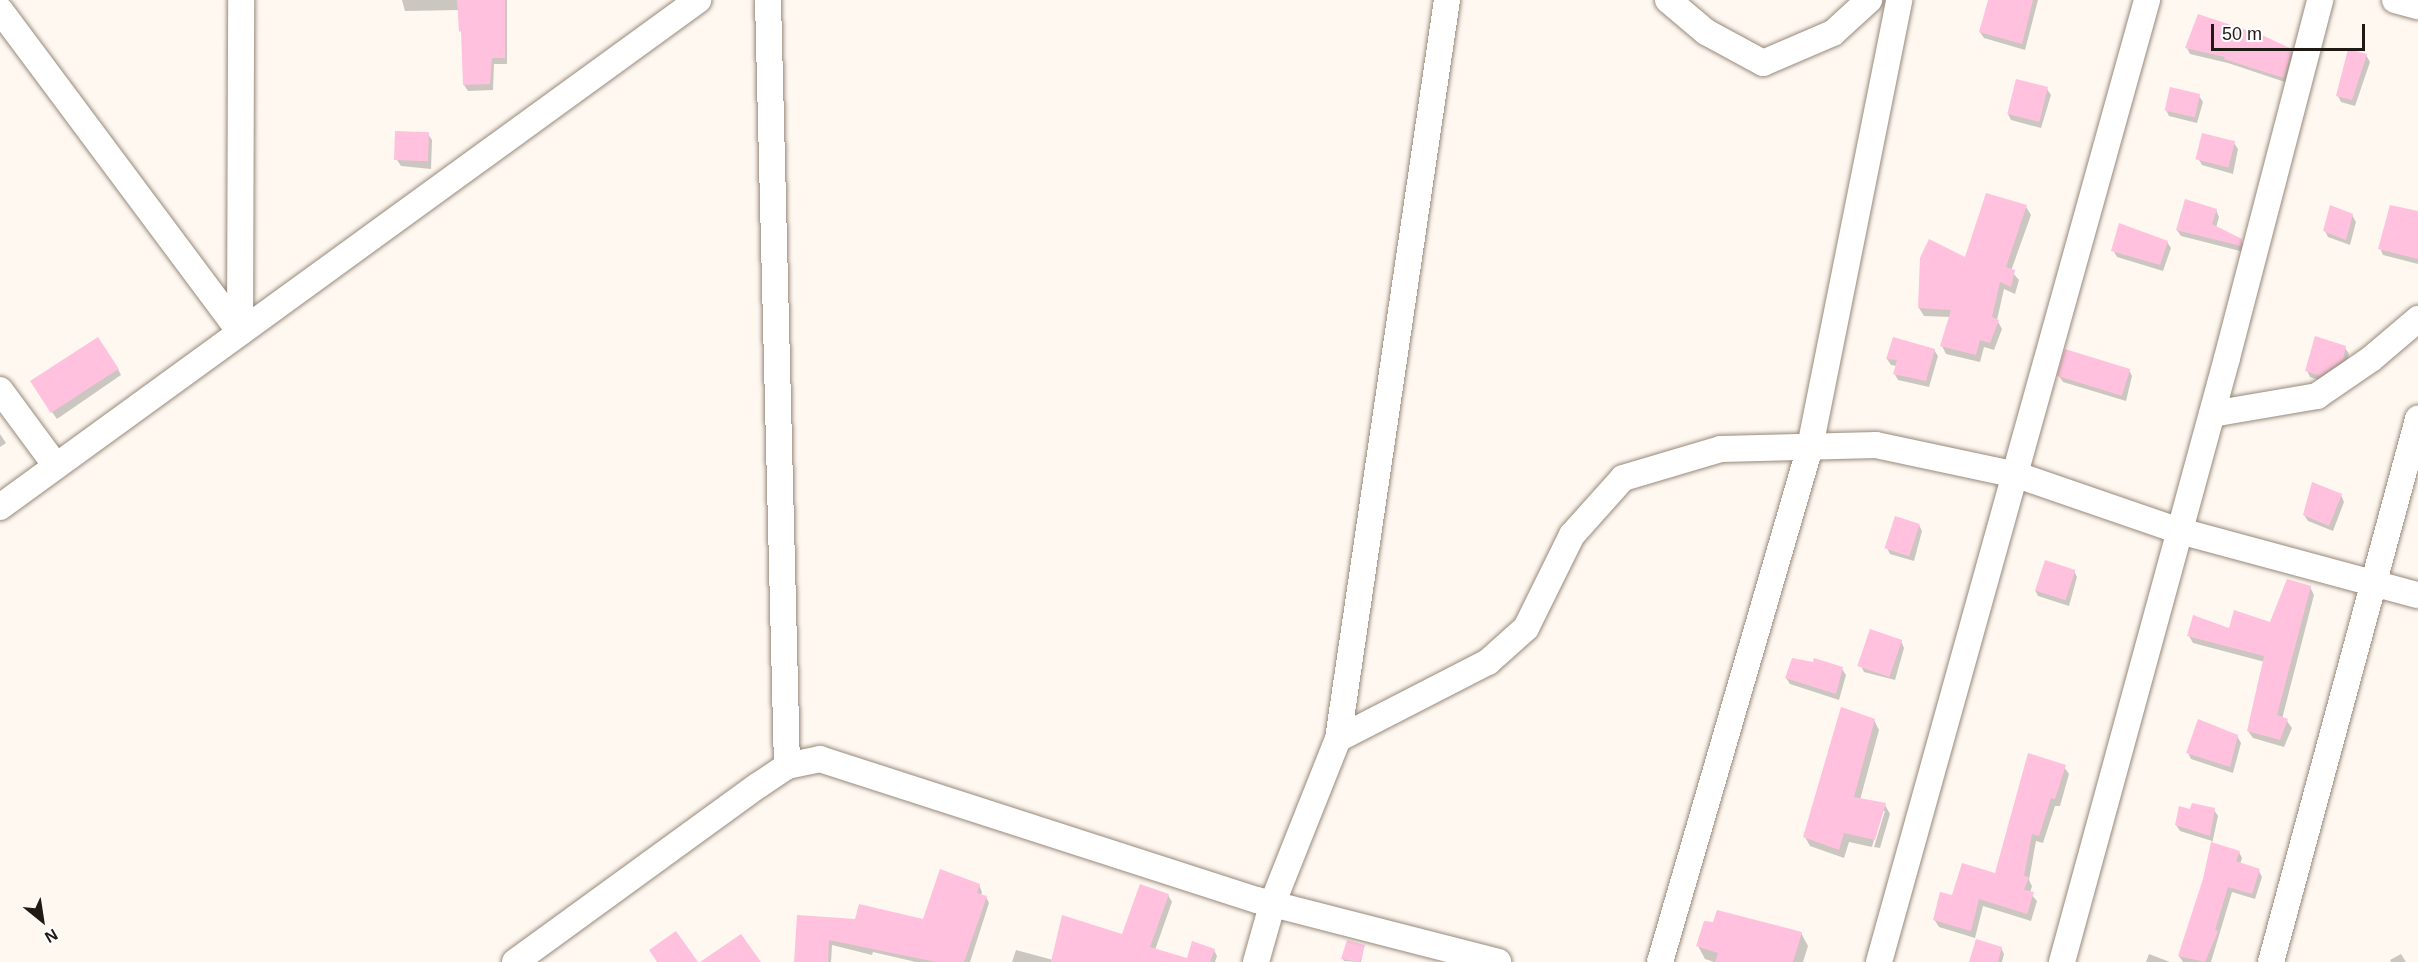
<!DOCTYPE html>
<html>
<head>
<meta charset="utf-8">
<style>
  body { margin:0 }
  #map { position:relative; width:2418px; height:962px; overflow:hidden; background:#fef8f1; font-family:Arial,sans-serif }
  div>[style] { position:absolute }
  .shadow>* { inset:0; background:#0003 }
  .building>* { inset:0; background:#ffc1de; transform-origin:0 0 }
  .roads { filter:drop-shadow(0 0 2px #98897a) drop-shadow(0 0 2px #98897a) }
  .minor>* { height:26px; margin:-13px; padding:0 13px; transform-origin:13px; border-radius:13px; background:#fff }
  span { translate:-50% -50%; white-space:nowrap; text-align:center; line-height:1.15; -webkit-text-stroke:4.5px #fff; paint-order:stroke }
  .north { position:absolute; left:12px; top:890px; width:60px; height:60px; -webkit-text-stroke:4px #fff; paint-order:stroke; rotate:150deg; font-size:16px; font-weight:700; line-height:24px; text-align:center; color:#1f1a14 }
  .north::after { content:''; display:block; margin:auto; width:21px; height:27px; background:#1f1a14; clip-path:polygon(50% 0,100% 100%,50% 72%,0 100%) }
  .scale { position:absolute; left:2211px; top:24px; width:154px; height:27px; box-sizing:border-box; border:3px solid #1f1a14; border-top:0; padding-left:8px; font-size:18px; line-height:21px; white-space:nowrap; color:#1f1a14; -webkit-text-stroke:4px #fff; paint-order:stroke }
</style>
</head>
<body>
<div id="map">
  <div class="shadow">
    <i style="clip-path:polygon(402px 0,507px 0,507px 64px,494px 64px,493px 90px,468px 91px,464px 85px,463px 35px,459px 10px,405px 11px)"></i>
    <i style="clip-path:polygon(1989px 0,2038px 0,2025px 50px,1984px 38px,1980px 32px)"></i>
    <i style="clip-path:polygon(2187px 48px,2291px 50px,2294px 57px,2288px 83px,2228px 63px,2190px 54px)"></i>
    <i style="clip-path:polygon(2366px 55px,2370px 62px,2355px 106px,2341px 102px,2338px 96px)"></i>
    <i style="clip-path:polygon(2047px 89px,2051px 95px,2041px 128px,2011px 120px,2008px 114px)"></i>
    <i style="clip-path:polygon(2199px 96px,2203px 102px,2197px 123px,2169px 116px,2166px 110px)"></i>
    <i style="clip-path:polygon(428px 134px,432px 140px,431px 169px,401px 166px,397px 160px)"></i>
    <i style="clip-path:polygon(2234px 143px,2238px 149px,2233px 174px,2202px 165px,2198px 158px)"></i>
    <i style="clip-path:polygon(2026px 207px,2031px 215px,2011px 271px,2019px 280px,2015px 294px,2004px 289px,1997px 320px,2002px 329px,1994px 350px,1984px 347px,1980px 362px,1946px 354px,1942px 346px,1951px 317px,1924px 316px,1919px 308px,1921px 258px,1966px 259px)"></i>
    <i style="clip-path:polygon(2216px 210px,2219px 217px,2216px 228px,2241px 240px,2245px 247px,2244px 252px,2181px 236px,2177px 230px)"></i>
    <i style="clip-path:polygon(2418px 212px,2418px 264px,2383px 255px,2380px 248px)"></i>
    <i style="clip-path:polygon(2352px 215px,2356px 222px,2350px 245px,2328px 237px,2325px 231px)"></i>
    <i style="clip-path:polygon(2167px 242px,2171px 248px,2163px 271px,2117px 257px,2113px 250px)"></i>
    <i style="clip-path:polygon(2345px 348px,2349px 354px,2346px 367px,2324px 382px,2310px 377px,2307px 371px)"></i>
    <i style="clip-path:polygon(1934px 350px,1938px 356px,1929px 387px,1898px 380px,1894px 373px,1897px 366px,1891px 365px,1887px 359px)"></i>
    <i style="clip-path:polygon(118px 369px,121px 375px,57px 419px,37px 391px)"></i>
    <i style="clip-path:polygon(2129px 370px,2132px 376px,2126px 401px,2063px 382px,2059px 376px)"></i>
    <i style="clip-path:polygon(0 434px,6px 443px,0 447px)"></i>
    <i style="clip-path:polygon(2341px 495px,2344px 502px,2333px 531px,2308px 521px,2304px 515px)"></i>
    <i style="clip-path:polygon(1919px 525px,1922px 531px,1914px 561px,1890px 554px,1887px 548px)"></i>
    <i style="clip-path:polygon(2074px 571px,2077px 577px,2069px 606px,2038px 596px,2035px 590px)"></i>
    <i style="clip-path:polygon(2310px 587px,2314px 595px,2282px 719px,2287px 721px,2292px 728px,2284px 747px,2253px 738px,2248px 731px,2265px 662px,2193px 643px,2189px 636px,2271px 624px)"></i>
    <i style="clip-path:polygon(1901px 641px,1904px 648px,1895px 680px,1864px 672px,1861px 666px)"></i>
    <i style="clip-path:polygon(1842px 669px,1846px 675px,1839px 700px,1790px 684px,1786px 678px)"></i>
    <i style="clip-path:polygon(1874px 720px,1879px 730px,1860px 800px,1885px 805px,1890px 814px,1880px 848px,1874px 847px,1885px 811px,1882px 811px,1872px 847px,1849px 842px,1844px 858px,1810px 846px,1805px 837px)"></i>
    <i style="clip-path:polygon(2237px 736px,2241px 743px,2233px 773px,2191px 759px,2188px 753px)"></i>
    <i style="clip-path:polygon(2064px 767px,2069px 774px,2060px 806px,2055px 806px,2043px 843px,2036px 841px,2029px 880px,2032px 886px,2030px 893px,2037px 901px,2031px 921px,1983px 906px,1975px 938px,1939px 927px,1934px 919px,1953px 897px,1996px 875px)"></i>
    <i style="clip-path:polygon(2214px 810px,2218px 816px,2212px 844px,2239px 852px,2242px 858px,2240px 864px,2259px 871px,2262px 877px,2255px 899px,2232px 892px,2211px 962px,2183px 962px,2179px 956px,2204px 880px,2212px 841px,2180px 831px,2176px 825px,2191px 811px)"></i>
    <i style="clip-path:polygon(979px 885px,982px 892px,981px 896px,986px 897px,989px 903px,970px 962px,916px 962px,873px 952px,872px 955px,832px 945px,831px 962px,795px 962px,856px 921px,924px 921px)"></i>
    <i style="clip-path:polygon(1168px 895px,1172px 902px,1155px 950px,1188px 959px,1214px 950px,1217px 956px,1215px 962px,1012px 962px,1016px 950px,1053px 960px,1123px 936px)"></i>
    <i style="clip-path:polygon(1801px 933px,1808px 946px,1803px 962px,1714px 962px,1705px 959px,1698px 946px)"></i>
    <i style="clip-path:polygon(1364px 946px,1361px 962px,1344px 961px,1343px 959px)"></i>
    <i style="clip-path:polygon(2001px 948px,2004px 954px,2002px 962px,1971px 962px)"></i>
    <i style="clip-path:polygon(2149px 954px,2170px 962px,2146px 962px)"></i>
    <i style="clip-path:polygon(2401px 954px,2406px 962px,2391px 962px,2390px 960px)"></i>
  </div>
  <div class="building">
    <i style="clip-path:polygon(457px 0,505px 0,505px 58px,492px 58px,490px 84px,463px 85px,461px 31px,459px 32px)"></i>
    <i style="clip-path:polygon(1988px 0,2033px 0,2022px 44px,1979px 32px)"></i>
    <i style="clip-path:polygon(2198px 14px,2264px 36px,2292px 49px,2284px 78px,2224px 59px,2225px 57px,2185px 48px)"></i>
    <i style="clip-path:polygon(2348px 49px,2367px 54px,2352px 100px,2336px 96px)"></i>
    <i style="left:2016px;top:79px;width:33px;height:36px;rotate:14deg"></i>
    <i style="left:2170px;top:87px;width:31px;height:24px;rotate:13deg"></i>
    <i style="left:395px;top:131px;width:34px;height:29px;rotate:2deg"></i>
    <i style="left:2202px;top:133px;width:34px;height:27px;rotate:14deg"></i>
    <i style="clip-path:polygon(1986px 193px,2027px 205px,2006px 267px,2015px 270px,2011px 287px,2000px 282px,1992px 317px,1999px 320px,1990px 343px,1980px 340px,1976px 355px,1940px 346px,1951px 310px,1918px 308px,1920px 258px,1929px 239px,1965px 257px)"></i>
    <i style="clip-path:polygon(2185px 199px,2217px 209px,2212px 224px,2242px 239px,2241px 246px,2176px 230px)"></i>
    <i style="clip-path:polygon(2330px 205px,2353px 214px,2346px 240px,2323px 231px)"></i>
    <i style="clip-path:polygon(2390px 205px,2418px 211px,2418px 259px,2378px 249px)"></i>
    <i style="clip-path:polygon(2119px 223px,2168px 241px,2160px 265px,2111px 251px)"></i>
    <i style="clip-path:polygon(2315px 336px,2346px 346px,2343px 360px,2320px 376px,2305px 371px)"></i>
    <i style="left:98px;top:337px;width:38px;height:81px;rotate:57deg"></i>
    <i style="clip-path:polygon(1893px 337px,1935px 349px,1926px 381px,1893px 374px,1897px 360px,1886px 359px)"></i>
    <i style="left:2065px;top:349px;width:68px;height:28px;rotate:17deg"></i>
    <i style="clip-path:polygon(2312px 482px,2342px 494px,2329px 526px,2303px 515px)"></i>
    <i style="left:1895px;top:516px;width:26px;height:34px;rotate:18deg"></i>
    <i style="left:2045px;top:560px;width:32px;height:32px;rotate:18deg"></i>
    <i style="clip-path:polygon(2287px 579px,2311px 586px,2277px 715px,2288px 719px,2280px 740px,2247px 731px,2264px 656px,2187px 636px,2193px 615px,2229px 628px,2234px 610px,2270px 622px)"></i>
    <i style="left:1870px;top:629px;width:34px;height:39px;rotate:19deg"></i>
    <i style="clip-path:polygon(1792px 658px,1813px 662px,1814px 658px,1843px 667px,1836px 694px,1785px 678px)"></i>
    <i style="clip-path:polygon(1841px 707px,1875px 719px,1854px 797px,1886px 803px,1875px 840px,1844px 833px,1839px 850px,1803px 837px)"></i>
    <i style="clip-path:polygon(2198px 719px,2238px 735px,2230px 767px,2186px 753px)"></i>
    <i style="clip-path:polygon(2028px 753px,2066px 765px,2055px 799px,2051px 798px,2039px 836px,2032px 834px,2024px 876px,2029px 877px,2024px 890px,2034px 892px,2027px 914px,1979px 899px,1971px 931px,1933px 920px,1940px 892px,1952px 895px,1962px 863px,1995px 873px)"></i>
    <i style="clip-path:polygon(2192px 803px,2215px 808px,2210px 836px,2175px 825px,2179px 806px,2190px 809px)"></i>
    <i style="clip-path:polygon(2211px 842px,2240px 851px,2236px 861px,2260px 869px,2252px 894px,2228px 887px,2215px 930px,2218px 931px,2205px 962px,2178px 956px,2203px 879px)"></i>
    <i style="clip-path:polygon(940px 869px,980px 884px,977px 893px,987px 896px,964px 962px,936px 962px,829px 940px,828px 962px,794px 962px,797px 915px,855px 919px,859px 904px,923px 919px)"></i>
    <i style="clip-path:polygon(1140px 884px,1169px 894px,1150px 947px,1187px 958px,1192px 941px,1215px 949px,1210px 962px,1051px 962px,1062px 915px,1122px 934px)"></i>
    <i style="clip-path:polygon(1717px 910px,1802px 932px,1793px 962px,1715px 962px,1718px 953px,1696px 946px,1704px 921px,1713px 922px)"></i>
    <i style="clip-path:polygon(676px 931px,698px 962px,657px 962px,649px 950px)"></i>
    <i style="clip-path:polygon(741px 934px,761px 962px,700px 962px)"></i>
    <i style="clip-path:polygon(1976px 939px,2002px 947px,1998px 962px,1969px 962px)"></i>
    <i style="clip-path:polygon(1347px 940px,1365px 945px,1360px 962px,1341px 959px)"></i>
  </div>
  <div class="roads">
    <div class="minor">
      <i style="left:768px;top:0;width:766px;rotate:88.58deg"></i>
      <i style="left:1668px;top:0;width:50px;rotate:40.1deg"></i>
      <i style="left:1706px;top:32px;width:65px;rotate:28.5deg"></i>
      <i style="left:1763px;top:63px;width:76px;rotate:-23.2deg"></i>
      <i style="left:1833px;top:33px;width:49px;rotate:-42.5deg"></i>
      <i style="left:2395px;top:0;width:24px;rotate:15deg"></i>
      <i style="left:0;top:10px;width:402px;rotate:53.3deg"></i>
      <i style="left:240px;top:332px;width:332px;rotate:-89.8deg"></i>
      <i style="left:0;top:390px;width:94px;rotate:53.6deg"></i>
      <i style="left:2212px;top:414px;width:107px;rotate:-9.7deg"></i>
      <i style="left:2317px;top:396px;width:65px;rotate:-34.4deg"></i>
      <i style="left:2371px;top:359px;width:62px;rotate:-40.4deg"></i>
      <i style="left:0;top:507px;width:863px;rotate:-35.99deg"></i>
      <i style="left:1338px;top:739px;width:169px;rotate:-27.2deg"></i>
      <i style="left:1488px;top:662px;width:51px;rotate:-41.8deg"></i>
      <i style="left:1526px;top:628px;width:104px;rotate:-63.7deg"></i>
      <i style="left:1572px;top:535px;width:76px;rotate:-48.2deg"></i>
      <i style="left:1623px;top:478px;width:102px;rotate:-16.5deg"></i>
      <i style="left:1721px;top:449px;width:155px;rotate:-1.5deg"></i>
      <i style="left:1876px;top:445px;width:144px;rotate:12deg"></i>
      <i style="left:2017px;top:475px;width:172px;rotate:19deg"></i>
      <i style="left:2180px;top:531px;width:246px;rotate:15.1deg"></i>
      <i style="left:515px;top:962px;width:301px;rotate:-36deg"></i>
      <i style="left:759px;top:785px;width:34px;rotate:-34deg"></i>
      <i style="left:787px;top:766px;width:34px;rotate:-12deg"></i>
      <i style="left:820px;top:759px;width:459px;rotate:17.9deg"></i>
      <i style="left:1257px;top:900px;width:249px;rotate:14.4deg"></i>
      <i style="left:1256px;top:962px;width:62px;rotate:-74.2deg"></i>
      <i style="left:1273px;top:902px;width:175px;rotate:-68.3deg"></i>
      <i style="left:1338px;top:739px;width:747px;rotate:-81.61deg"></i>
      <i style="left:1660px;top:962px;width:536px;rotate:-73.76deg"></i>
      <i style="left:1810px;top:447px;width:456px;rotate:-78.7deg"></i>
      <i style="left:1879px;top:962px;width:999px;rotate:-74.43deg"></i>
      <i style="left:2062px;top:962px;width:626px;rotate:-74.72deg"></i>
      <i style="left:2227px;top:358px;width:370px;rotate:-75.4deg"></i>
      <i style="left:2271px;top:962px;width:563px;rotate:-74.85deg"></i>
    </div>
  </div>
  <div class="north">N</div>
  <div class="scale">50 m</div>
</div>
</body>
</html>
